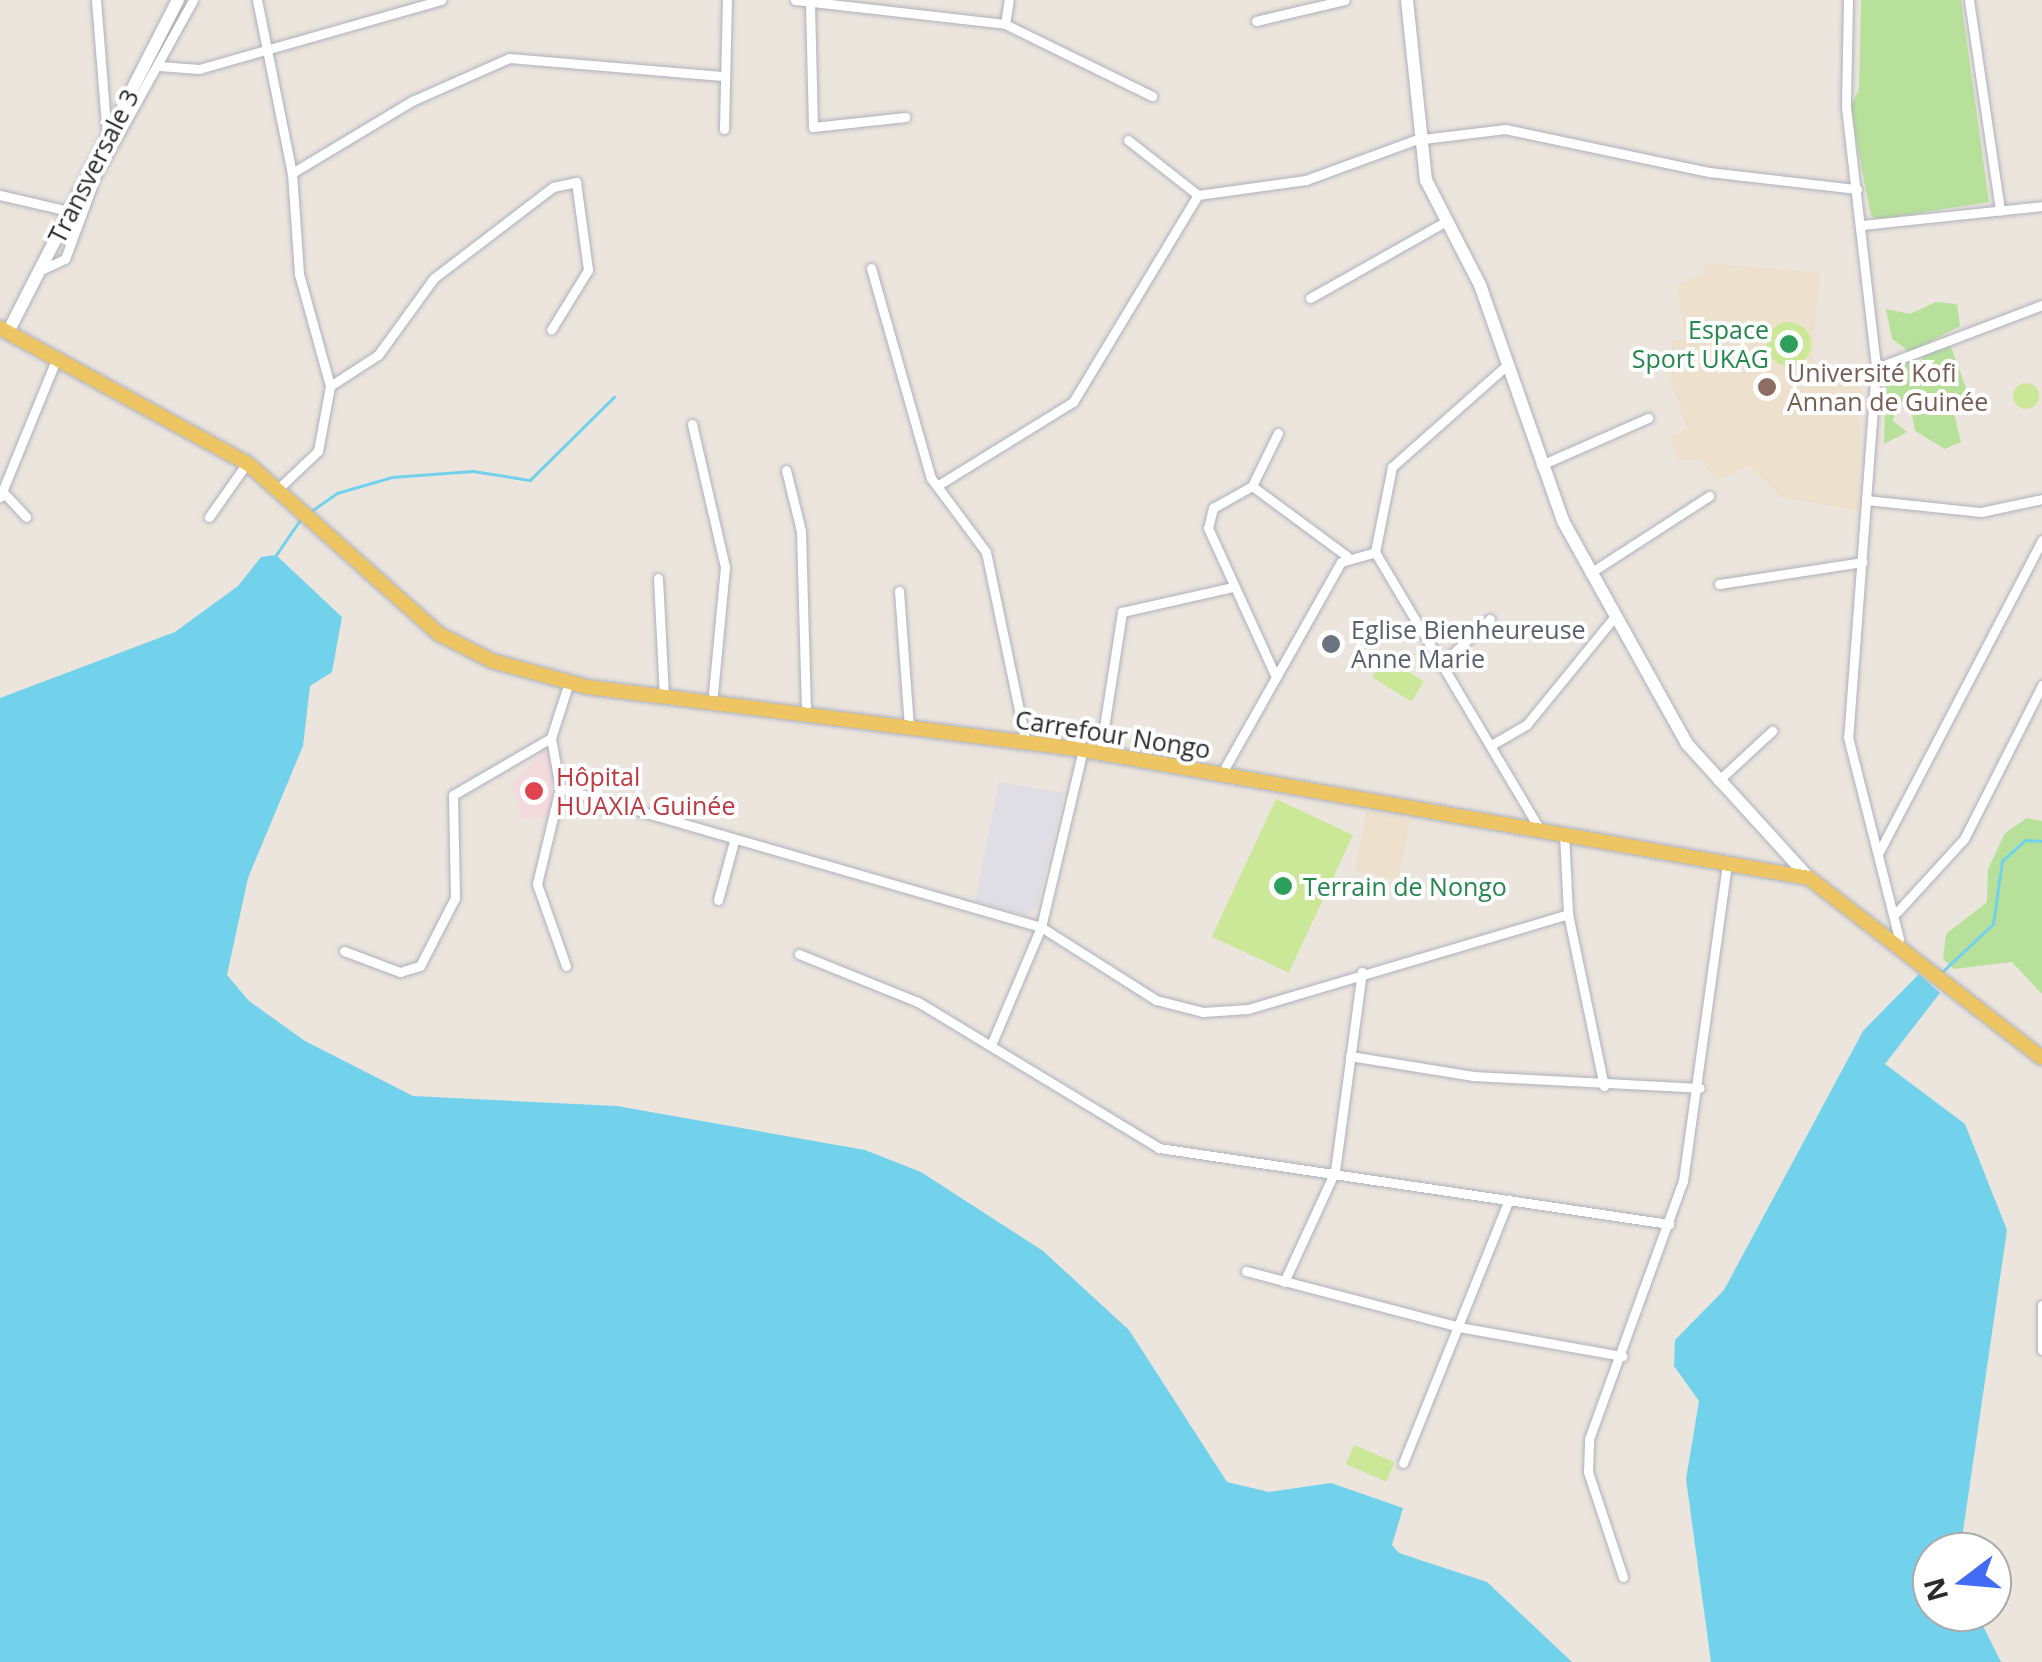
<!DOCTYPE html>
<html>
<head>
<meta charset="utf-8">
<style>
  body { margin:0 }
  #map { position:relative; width:2042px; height:1662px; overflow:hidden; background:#ece5de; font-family:"Open Sans",sans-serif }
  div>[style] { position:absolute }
  .industrial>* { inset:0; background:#dfdee5 }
  .education>* { inset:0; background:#ede1cd; transform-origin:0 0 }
  .medical>* { inset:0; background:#f3dbdd }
  .green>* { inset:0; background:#b7e19b }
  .pitch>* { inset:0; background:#cae898; transform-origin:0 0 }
  .round { border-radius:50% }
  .water>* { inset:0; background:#73d2eb }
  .stream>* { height:2.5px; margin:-1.25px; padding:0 1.25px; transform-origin:1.25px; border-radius:1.25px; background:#73d2eb }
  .roads { filter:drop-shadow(0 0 2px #aeb1bb) drop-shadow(0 0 2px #aeb1bb) }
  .street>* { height:9px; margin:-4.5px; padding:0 4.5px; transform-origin:4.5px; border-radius:4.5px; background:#fff }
  .secondary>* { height:12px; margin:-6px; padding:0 6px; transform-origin:6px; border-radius:6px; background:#fff }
  .primary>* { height:14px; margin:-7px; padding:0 7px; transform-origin:7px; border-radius:7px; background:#edc562 }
  .dots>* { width:28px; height:28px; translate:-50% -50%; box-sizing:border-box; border:5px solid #fff; border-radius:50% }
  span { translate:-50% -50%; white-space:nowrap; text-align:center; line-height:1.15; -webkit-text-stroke:8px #fff; paint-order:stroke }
  .street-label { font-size:25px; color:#2b2b2b }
  .leisure-label { font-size:25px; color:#27864d }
  .right { translate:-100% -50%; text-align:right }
  .left { translate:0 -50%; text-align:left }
  .education-label { font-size:25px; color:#785e54 }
  .worship-label { font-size:25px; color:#5b616d }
  .health-label { font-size:25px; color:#be3a42 }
  .north { position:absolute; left:1912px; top:1532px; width:100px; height:100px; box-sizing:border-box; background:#fff; border:2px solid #aaa; border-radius:50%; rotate:254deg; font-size:28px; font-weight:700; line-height:40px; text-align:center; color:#2b2b2b }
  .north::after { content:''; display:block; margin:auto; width:35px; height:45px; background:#426cf5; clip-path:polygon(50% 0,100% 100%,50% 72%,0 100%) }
</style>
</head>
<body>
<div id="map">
  <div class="industrial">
    <i style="clip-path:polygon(999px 782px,1064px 793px,1037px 907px,1026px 915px,975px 901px)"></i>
  </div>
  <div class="education">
    <i style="clip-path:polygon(1705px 263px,1820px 272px,1812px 368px,1862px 372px,1858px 511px,1780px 497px,1750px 466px,1717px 481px,1699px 459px,1678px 461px,1669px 438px,1687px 428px,1666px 368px,1687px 367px,1672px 357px,1672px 340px,1684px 339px,1677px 284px,1701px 275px)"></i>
    <i style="left:1367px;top:811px;width:45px;height:61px;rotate:12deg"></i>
  </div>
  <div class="medical">
    <i style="clip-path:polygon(544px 751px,552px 753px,552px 817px,522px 819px,511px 785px)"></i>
  </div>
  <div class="green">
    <i style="clip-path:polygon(1861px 0,1961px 0,1989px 202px,1899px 216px,1893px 226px,1871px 216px,1850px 107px,1859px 90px)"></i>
    <i style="clip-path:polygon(1936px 302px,1957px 304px,1960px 326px,1910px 352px,1892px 339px,1886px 309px,1910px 314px)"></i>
    <i style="clip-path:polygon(1951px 347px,1969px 396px,1950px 397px,1961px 442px,1945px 449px,1915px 431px,1909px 399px,1896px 405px,1893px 421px,1907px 432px,1884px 444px,1886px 374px,1905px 358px,1920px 363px,1925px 352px)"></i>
    <i style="clip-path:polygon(2027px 818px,2042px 821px,2042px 994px,2012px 962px,1954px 969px,1943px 959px,1946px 934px,1987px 902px,1988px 869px,2005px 833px)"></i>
  </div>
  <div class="pitch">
    <i class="round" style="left:1767px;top:322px;width:44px;height:44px"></i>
    <i class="round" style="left:2013px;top:383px;width:26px;height:26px"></i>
    <i style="left:1385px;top:657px;width:46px;height:24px;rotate:32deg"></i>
    <i style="left:1276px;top:799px;width:85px;height:152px;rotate:25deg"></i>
    <i style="left:1354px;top:1445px;width:44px;height:21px;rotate:23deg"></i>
  </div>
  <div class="water">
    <i style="clip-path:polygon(276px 555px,342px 617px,332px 672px,310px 686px,303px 746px,248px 878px,227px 975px,249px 1001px,305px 1041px,413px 1096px,617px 1106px,865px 1150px,921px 1172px,1043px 1251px,1129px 1330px,1227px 1482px,1269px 1492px,1331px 1483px,1403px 1508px,1392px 1545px,1399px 1553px,1487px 1582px,1572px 1662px,0 1662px,0 698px,175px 632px,238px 586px,261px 557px)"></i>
    <i style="clip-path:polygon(1919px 974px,1940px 993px,1885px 1064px,1965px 1124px,2007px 1230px,1960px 1552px,1932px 1552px,1932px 1612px,1976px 1612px,2001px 1662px,1711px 1662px,1686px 1479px,1699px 1401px,1674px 1366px,1675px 1340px,1724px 1290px,1863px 1031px)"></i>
  </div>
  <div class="stream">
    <i style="left:310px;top:512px;width:33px;rotate:-35deg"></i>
    <i style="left:337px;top:493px;width:57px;rotate:-16.2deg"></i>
    <i style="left:392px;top:477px;width:81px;rotate:-4.2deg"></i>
    <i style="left:473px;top:471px;width:58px;rotate:9deg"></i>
    <i style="left:530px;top:480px;width:118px;rotate:-44.7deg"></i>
    <i style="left:276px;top:555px;width:42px;rotate:-55.6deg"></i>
    <i style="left:1942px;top:972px;width:70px;rotate:-43.3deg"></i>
    <i style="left:1993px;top:924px;width:64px;rotate:-81.9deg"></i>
    <i style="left:2002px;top:861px;width:31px;rotate:-42deg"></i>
    <i style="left:2025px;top:840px;width:17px;rotate:3deg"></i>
  </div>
  <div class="roads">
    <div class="street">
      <i style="left:96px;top:0;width:137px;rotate:85.4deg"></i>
      <i style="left:257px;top:0;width:177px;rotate:78.6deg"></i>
      <i style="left:292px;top:173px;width:101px;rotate:86deg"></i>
      <i style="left:299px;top:274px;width:116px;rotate:74.5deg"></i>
      <i style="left:795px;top:0;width:211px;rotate:6.5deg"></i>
      <i style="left:1005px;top:24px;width:164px;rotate:26.1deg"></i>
      <i style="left:1848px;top:0;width:107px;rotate:91.1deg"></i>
      <i style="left:1846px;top:107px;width:263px;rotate:83.4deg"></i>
      <i style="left:1876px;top:368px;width:370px;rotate:94.3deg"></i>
      <i style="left:1848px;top:737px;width:208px;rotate:75.8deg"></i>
      <i style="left:1969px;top:0;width:213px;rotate:81.6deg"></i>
      <i style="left:810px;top:4px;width:123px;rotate:88.6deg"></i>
      <i style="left:813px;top:127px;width:93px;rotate:-6.2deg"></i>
      <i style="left:1256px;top:21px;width:91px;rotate:-13.3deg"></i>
      <i style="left:1005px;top:24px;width:24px;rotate:-81deg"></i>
      <i style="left:159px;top:66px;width:40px;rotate:4.3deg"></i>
      <i style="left:199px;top:69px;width:252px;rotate:-15.9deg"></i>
      <i style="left:724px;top:129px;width:129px;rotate:-88.7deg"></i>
      <i style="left:1128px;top:140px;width:89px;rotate:38.2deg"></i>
      <i style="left:292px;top:173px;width:140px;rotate:-31deg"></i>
      <i style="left:412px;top:101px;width:106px;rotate:-23.9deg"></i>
      <i style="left:509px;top:58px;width:217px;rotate:4.8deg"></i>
      <i style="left:0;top:195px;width:71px;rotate:13.1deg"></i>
      <i style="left:1862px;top:225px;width:181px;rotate:-6deg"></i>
      <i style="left:871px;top:268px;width:218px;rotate:74.1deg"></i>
      <i style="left:931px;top:478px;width:92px;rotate:53.4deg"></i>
      <i style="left:986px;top:552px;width:195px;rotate:78.2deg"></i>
      <i style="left:41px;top:270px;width:26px;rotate:-25deg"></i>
      <i style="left:65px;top:259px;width:90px;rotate:-69.7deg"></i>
      <i style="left:96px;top:175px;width:200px;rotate:-61deg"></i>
      <i style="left:1310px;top:298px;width:153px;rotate:-29.4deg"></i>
      <i style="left:1876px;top:368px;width:178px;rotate:-20.8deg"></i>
      <i style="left:692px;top:424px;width:147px;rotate:77deg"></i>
      <i style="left:725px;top:567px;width:138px;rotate:95.4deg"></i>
      <i style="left:1541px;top:465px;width:117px;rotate:-23.7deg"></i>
      <i style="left:786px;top:470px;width:63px;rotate:76.2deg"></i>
      <i style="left:801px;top:531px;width:180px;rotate:88.4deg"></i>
      <i style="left:940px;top:484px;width:156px;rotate:-31.7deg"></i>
      <i style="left:1073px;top:402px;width:242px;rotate:-58.9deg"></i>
      <i style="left:1198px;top:195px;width:109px;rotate:-7.9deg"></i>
      <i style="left:1306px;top:180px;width:116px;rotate:-20.2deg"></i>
      <i style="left:1415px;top:140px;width:91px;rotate:-7deg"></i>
      <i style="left:1505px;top:129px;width:208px;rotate:11.9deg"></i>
      <i style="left:1709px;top:172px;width:149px;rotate:6.6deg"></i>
      <i style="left:1252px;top:486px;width:59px;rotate:-63.9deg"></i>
      <i style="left:280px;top:487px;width:52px;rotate:-43.5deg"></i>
      <i style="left:318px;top:451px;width:66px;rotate:-79.5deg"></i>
      <i style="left:330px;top:386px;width:57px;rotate:-32.9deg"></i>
      <i style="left:378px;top:355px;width:95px;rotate:-54deg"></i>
      <i style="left:434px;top:278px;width:150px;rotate:-37.4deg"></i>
      <i style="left:553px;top:187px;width:24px;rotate:-12deg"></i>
      <i style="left:576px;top:182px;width:89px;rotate:82.2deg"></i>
      <i style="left:588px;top:270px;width:70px;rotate:121.7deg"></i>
      <i style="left:3px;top:492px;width:34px;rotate:47deg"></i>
      <i style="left:0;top:497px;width:151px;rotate:-67.8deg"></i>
      <i style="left:1866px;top:500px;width:116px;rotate:6deg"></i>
      <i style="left:1981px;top:512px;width:62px;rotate:-12deg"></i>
      <i style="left:209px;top:517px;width:66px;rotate:-54.9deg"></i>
      <i style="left:1375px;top:552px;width:87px;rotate:-78.7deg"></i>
      <i style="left:1392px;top:467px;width:154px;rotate:-41.6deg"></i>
      <i style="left:1590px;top:573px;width:142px;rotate:-32.9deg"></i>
      <i style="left:658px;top:578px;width:119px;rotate:87.1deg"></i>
      <i style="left:1719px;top:584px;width:145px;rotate:-8.7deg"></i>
      <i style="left:899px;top:591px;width:136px;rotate:85.8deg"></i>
      <i style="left:1446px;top:660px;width:60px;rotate:-43deg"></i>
      <i style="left:1276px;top:677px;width:164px;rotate:-114.5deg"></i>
      <i style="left:1208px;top:528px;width:21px;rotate:-76deg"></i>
      <i style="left:1213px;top:508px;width:45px;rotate:-29.4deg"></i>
      <i style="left:1252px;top:486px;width:118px;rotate:36.4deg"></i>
      <i style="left:551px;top:738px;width:51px;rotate:79.8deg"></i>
      <i style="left:560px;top:788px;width:99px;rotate:103.5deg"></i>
      <i style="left:537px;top:884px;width:87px;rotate:70.5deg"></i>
      <i style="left:1493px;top:744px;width:39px;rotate:-30deg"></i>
      <i style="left:1527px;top:724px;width:139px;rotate:-50.8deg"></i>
      <i style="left:1100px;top:753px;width:143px;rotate:-81.1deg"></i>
      <i style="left:1122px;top:612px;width:114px;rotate:-12.7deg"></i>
      <i style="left:1222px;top:773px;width:242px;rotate:-60.6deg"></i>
      <i style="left:1341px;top:562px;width:35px;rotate:-16deg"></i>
      <i style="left:1375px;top:552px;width:317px;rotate:59.3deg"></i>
      <i style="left:1718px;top:781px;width:74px;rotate:-42.8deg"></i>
      <i style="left:560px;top:788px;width:501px;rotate:16.12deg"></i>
      <i style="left:1041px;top:927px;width:136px;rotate:32.4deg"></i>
      <i style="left:1156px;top:1000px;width:49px;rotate:14.3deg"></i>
      <i style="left:1203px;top:1012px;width:45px;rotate:-3.8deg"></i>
      <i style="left:1248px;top:1009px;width:334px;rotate:-16.5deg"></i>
      <i style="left:1564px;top:834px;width:80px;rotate:87.1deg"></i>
      <i style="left:1568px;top:914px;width:176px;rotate:78.2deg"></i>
      <i style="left:1879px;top:852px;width:352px;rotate:-62.4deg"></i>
      <i style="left:718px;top:900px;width:61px;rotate:-74.8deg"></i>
      <i style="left:1897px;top:912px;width:99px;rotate:-47.5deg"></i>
      <i style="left:1964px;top:839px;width:173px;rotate:-63.1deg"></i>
      <i style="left:344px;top:951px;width:60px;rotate:20.6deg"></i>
      <i style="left:400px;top:972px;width:21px;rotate:-17deg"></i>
      <i style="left:420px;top:966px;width:76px;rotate:-62.8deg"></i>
      <i style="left:455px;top:898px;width:103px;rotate:-91.1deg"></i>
      <i style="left:453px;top:795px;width:113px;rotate:-30.2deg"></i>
      <i style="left:551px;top:738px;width:59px;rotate:-72.2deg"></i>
      <i style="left:799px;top:954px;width:128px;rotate:22deg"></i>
      <i style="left:918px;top:1002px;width:282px;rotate:31.2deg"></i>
      <i style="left:1159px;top:1148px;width:516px;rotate:8.48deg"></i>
      <i style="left:991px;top:1045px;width:128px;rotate:-67deg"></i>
      <i style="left:1041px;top:927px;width:182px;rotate:-76.7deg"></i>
      <i style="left:1350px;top:1056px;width:125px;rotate:9.2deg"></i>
      <i style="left:1473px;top:1076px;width:227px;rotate:3deg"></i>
      <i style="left:1246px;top:1271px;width:220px;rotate:14.7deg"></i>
      <i style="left:1459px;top:1327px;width:166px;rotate:10.1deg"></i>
      <i style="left:1284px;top:1282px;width:122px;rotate:-65.3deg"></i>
      <i style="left:1335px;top:1171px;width:201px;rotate:-82.3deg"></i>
      <i style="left:2042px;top:1305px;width:45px;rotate:90deg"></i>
      <i style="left:1403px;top:1463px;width:284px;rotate:-68.1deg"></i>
      <i style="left:1623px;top:1577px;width:111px;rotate:-108.4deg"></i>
      <i style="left:1588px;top:1472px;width:33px;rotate:-88deg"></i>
      <i style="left:1589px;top:1439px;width:275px;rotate:-70deg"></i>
      <i style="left:1683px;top:1181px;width:322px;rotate:-82.1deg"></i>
    </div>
    <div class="secondary">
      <i style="left:1407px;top:0;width:181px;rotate:84deg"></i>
      <i style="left:1426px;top:180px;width:118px;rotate:62.8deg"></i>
      <i style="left:1480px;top:285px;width:250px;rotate:70.6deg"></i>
      <i style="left:1563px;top:521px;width:255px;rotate:60.9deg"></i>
      <i style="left:1687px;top:744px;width:181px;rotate:47.7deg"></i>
      <i style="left:8px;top:332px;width:373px;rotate:-62.9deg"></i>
    </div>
    <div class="primary">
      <i style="left:0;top:328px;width:281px;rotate:28.7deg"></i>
      <i style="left:247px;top:463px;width:257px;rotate:41.7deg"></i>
      <i style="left:439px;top:634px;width:59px;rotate:27deg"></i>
      <i style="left:492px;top:661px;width:98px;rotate:15.3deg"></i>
      <i style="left:587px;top:687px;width:500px;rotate:7.2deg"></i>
      <i style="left:1083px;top:750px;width:737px;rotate:10deg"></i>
      <i style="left:1809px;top:878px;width:294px;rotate:37.7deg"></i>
    </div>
  </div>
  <div class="dots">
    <i style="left:1789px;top:344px;background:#2e9e5b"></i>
    <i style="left:1767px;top:387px;background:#8d6e63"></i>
    <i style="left:1331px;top:644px;background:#6b7280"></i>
    <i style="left:534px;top:791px;background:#e0444e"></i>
    <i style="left:1283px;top:886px;background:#2e9e5b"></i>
  </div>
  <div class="street-label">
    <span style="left:93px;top:166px;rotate:-63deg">Transversale 3</span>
    <span style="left:1113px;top:734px;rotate:9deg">Carrefour Nongo</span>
  </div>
  <div class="leisure-label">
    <span class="right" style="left:1769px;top:344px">Espace<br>Sport UKAG</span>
    <span class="left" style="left:1303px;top:886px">Terrain de Nongo</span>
  </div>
  <div class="education-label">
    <span class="left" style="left:1787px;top:387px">Université Kofi<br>Annan de Guinée</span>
  </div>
  <div class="worship-label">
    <span class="left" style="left:1351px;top:644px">Eglise Bienheureuse<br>Anne Marie</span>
  </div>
  <div class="health-label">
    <span class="left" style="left:556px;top:791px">Hôpital<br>HUAXIA Guinée</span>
  </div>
  <div class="north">N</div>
</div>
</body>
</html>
